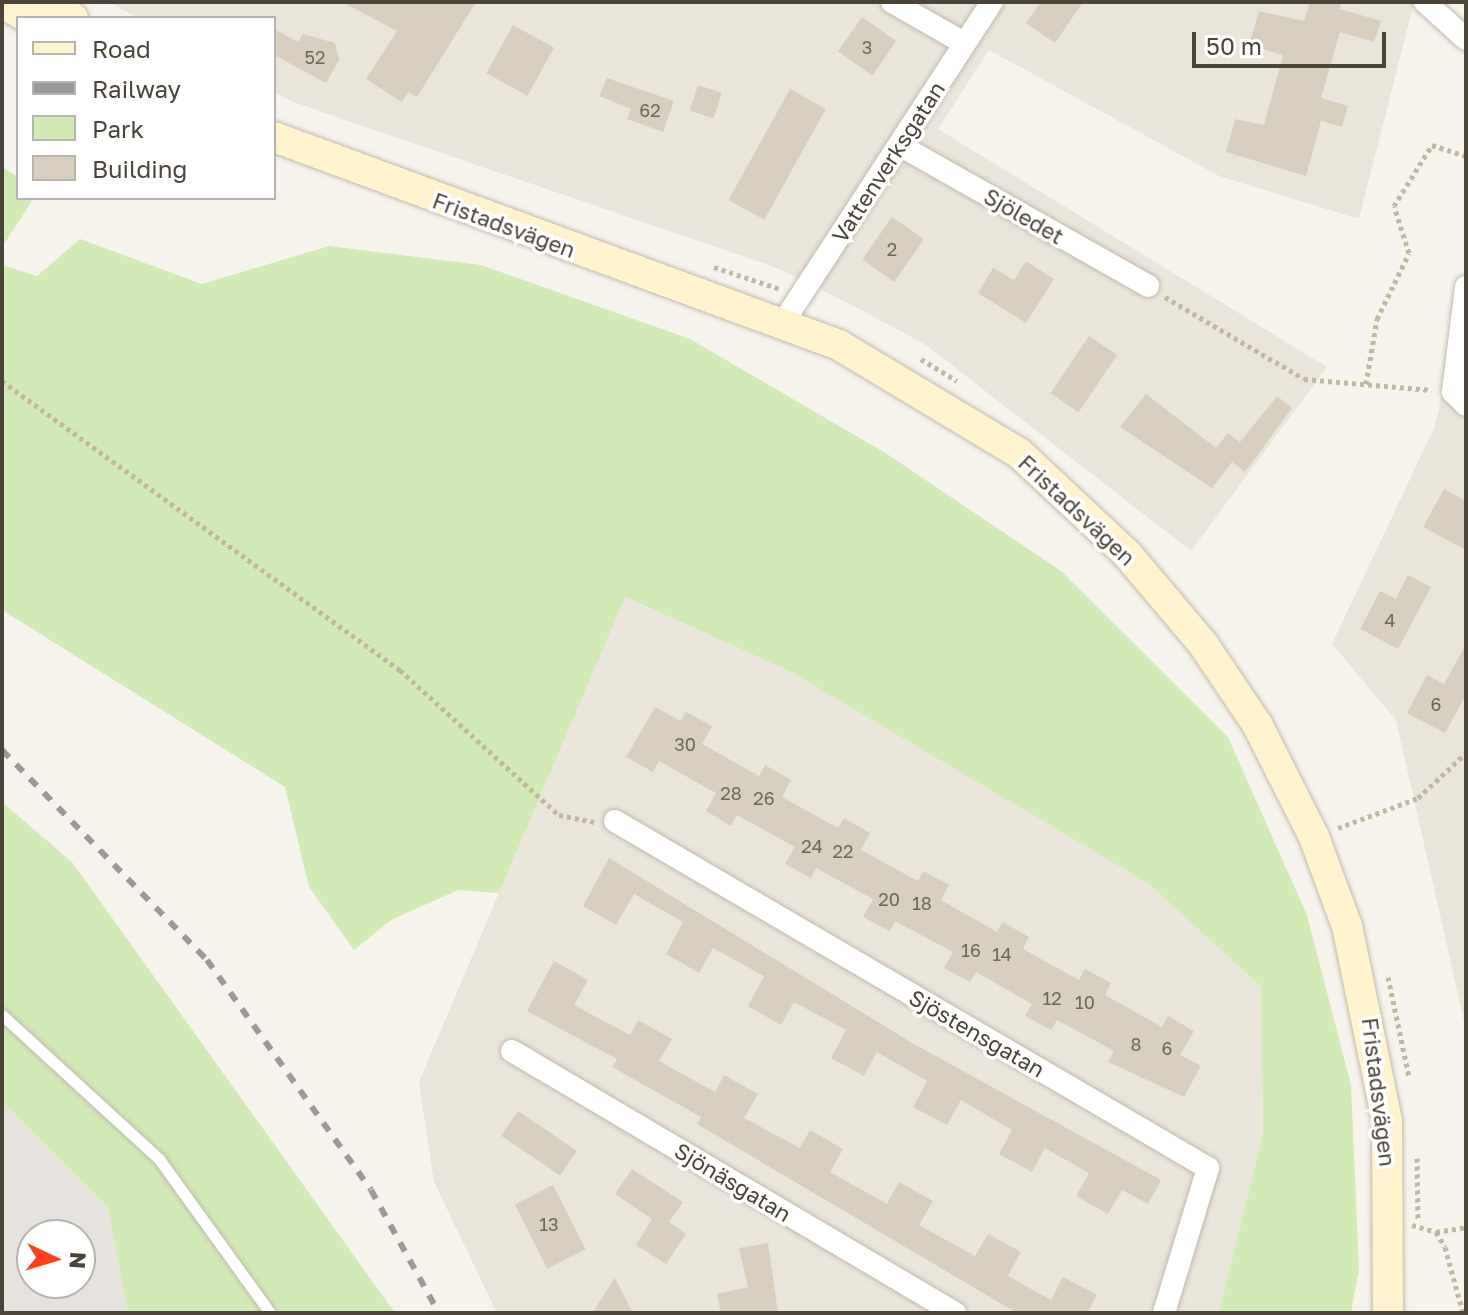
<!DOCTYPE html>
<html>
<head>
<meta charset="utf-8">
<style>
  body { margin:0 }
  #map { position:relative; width:1468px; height:1315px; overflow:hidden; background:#f6f3ec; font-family:"Golos Text",sans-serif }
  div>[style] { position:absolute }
  .residential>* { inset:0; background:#eae5da }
  .industrial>* { inset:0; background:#e6e2dd }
  .green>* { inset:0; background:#d2eab5 }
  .building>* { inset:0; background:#d8cfc1; transform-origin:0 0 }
  .path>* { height:5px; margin-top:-2.5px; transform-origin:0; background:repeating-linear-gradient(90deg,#c4b79f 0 4px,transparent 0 8px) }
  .roads { filter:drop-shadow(0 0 2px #c2bbae) drop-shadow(0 0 2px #c2bbae) }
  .lane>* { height:11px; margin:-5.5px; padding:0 5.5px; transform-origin:5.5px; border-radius:5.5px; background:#fff }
  .street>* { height:22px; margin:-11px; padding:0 11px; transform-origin:11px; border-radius:11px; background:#fff }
  .secondary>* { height:30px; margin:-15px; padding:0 15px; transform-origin:15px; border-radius:15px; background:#fff3cd }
  .rail>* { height:6px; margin-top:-3px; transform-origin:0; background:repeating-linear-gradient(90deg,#9a9a9a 0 10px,transparent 0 20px) }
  span { translate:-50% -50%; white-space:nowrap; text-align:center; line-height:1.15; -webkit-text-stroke:7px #fff; paint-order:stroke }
  .number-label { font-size:18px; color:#6e675b }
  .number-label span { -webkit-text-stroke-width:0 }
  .street-label { font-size:22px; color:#4b4439 }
  .frame { position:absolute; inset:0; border:4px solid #4b4439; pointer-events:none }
  .legend { position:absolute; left:16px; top:16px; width:260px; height:184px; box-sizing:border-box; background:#fff; border:2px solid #b7b4b0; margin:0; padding:10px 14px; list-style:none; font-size:24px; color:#4b4439 }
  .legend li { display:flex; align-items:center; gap:16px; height:40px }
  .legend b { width:40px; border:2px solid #b7b4b0 }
  .north { position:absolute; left:16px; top:1219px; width:80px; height:80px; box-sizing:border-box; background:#fff; border:2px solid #b7b4b0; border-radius:50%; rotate:94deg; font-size:22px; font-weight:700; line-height:32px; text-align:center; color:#4b4439 }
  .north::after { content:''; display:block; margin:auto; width:28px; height:36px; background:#fc3f1d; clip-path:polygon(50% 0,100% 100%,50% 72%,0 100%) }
  .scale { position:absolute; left:1192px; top:32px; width:194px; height:36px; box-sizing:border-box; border:4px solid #4b4439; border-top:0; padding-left:10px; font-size:24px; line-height:28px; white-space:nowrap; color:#4b4439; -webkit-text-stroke:6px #fff; paint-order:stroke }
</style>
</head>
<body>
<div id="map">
  <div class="residential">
    <i style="clip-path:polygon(109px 2px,1414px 2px,1359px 219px,1219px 176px,989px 50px,938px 129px,1327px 367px,1191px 551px,926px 345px,852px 305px,777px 268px,293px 102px,274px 92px,274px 18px,138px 18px)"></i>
    <i style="clip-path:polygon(1466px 281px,1466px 1030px,1396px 720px,1332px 644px,1435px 426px)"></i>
    <i style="clip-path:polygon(624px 597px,791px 672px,1149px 884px,1261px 987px,1263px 1134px,1219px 1313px,497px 1313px,434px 1182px,419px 1082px)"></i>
  </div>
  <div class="industrial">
    <i style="clip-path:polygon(evenodd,2px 1102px,108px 1208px,128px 1313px,2px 1313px,2px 1102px,32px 1235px,80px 1235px,80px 1283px,32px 1283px,32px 1235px)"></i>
  </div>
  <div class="green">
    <i style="clip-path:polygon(2px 167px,18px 177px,18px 198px,34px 198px,2px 247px)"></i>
    <i style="clip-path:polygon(80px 239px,202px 284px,329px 246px,481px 265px,690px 339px,887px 454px,1061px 571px,1228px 737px,1307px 915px,1351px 1085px,1359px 1269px,1351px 1313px,1219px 1313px,1263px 1134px,1261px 987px,1149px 884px,791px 672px,625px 597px,499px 893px,458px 890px,391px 920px,354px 950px,309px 887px,285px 787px,2px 610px,2px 265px,37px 276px)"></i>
    <i style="clip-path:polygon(2px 802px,72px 862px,395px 1313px,128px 1313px,108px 1208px,2px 1102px)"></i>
  </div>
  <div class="building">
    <i style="clip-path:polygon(342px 2px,476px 2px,417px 97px,408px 92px,402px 102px,366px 79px,397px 31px)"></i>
    <i style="clip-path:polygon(1041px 2px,1083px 2px,1055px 43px,1026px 23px)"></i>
    <i style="clip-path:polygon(1310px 2px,1341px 2px,1340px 9px,1381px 21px,1374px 42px,1340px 32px,1321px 98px,1348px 106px,1342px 127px,1321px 121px,1306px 176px,1226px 152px,1235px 119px,1264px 125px,1283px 55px,1249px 45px,1259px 11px,1304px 21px)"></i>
    <i style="left:862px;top:17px;width:42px;height:42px;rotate:35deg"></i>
    <i style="left:513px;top:25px;width:47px;height:55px;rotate:29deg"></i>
    <i style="clip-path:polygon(274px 29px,298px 42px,303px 34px,335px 43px,339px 60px,326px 83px,274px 55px)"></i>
    <i style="clip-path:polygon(607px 78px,674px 101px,663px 132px,627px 119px,631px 109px,599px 96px)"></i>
    <i style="left:698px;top:85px;width:25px;height:27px;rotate:18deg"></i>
    <i style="left:790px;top:89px;width:41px;height:127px;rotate:29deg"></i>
    <i style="left:892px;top:217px;width:39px;height:52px;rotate:35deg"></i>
    <i style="clip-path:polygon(1026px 261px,1054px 279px,1026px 323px,978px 293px,993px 268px,1014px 280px)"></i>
    <i style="left:1089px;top:336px;width:34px;height:69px;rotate:34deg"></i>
    <i style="clip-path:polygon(1146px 394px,1216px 448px,1228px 433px,1240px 442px,1277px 396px,1292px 408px,1245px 472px,1232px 462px,1212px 488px,1120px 427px)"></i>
    <i style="clip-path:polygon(1444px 489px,1466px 501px,1466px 550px,1423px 527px)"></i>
    <i style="clip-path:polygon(1408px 575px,1431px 587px,1398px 649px,1360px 629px,1380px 591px,1396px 599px)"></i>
    <i style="clip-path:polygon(1466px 644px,1466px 695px,1445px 733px,1407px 713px,1427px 675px,1444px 684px)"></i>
    <i style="clip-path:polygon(655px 707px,681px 721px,686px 712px,712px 726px,702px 744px,759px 776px,765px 765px,791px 780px,782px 797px,838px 828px,844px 818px,870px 833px,861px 850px,918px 881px,923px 871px,949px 885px,941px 900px,997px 932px,1003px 922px,1029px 937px,1023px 949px,1079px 980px,1085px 969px,1111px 983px,1105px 995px,1162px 1027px,1168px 1016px,1194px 1031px,1180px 1055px,1201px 1066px,1184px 1097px,1108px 1062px,1114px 1051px,1057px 1020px,1051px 1030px,1025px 1016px,1032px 1004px,976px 972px,970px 982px,944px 968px,953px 952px,895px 921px,890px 931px,863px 917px,873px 899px,816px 868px,811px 878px,785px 864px,795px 847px,737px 815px,731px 826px,706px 811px,716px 793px,659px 761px,653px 772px,626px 757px)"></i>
    <i style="clip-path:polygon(609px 858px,914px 1044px,1161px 1180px,1148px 1204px,1122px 1190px,1108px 1214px,1076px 1196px,1089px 1173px,1045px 1148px,1032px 1172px,999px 1154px,1012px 1130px,961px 1100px,947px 1125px,913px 1107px,927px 1081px,877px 1052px,864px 1076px,831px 1058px,846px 1030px,794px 1002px,781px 1025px,748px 1006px,764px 976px,713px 948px,699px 973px,666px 954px,683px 922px,634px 894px,616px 925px,583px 906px)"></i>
    <i style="clip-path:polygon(554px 961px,588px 980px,574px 1005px,630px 1035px,638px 1020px,672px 1039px,659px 1061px,715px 1092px,724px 1075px,758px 1094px,744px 1118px,800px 1148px,810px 1130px,843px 1149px,830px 1172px,887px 1204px,899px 1182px,933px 1201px,919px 1225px,975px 1256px,988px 1234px,1021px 1252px,1008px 1276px,1051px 1300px,1063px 1277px,1097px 1295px,1087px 1313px,1017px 1313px,697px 1124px,701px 1117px,612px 1067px,617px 1059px,527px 1011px)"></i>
    <i style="left:518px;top:1111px;width:71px;height:30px;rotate:34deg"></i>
    <i style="clip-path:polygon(632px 1169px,683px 1202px,669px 1222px,686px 1234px,666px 1264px,636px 1245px,652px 1219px,615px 1194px)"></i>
    <i style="left:553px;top:1185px;width:72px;height:43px;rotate:63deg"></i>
    <i style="clip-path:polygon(768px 1243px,778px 1313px,721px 1313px,717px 1294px,748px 1287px,739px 1248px)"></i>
    <i style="clip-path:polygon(615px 1278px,633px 1313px,592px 1313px)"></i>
  </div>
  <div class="path">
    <i style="left:714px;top:267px;width:70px;rotate:18.4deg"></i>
    <i style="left:1165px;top:297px;width:161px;rotate:30.5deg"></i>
    <i style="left:1304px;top:379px;width:128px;rotate:4.9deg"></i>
    <i style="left:921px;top:359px;width:42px;rotate:31.4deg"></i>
    <i style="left:2px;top:381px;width:492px;rotate:36deg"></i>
    <i style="left:400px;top:670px;width:215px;rotate:42.4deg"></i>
    <i style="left:559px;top:815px;width:36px;rotate:11deg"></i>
    <i style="left:1366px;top:384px;width:66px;rotate:-80.4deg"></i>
    <i style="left:1377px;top:319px;width:73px;rotate:-64.1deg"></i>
    <i style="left:1409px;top:253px;width:49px;rotate:-107.7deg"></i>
    <i style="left:1394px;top:206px;width:72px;rotate:-58.1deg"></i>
    <i style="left:1432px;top:145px;width:36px;rotate:18deg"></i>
    <i style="left:1338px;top:828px;width:85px;rotate:-20.6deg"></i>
    <i style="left:1418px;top:798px;width:66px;rotate:-43.2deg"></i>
    <i style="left:1388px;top:977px;width:102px;rotate:78.1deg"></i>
    <i style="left:1417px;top:1158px;width:62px;rotate:89.1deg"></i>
    <i style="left:1412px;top:1225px;width:25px;rotate:16deg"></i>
    <i style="left:1436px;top:1232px;width:17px;rotate:59deg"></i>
    <i style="left:1445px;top:1247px;width:68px;rotate:74.7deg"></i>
    <i style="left:1436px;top:1232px;width:30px;rotate:-9deg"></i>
  </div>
  <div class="roads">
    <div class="lane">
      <i style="left:2px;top:1015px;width:213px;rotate:42.5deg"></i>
      <i style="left:159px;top:1159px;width:190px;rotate:54.2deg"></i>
    </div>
    <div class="street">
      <i style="left:892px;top:2px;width:83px;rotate:29.7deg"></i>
      <i style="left:1425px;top:2px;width:55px;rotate:42.1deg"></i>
      <i style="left:901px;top:146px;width:284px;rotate:29.5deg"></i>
      <i style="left:1466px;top:287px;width:106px;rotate:97.1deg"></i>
      <i style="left:1453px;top:392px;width:18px;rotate:45deg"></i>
      <i style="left:784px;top:321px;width:381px;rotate:-56.9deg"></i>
      <i style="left:615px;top:821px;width:687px;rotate:30.33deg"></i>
      <i style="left:1208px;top:1168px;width:152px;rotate:106.9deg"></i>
      <i style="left:512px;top:1051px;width:515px;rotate:30.6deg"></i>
    </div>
    <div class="secondary">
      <i style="left:48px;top:2px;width:30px;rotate:33deg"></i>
      <i style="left:2px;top:3px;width:30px;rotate:30deg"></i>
      <i style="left:274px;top:137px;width:602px;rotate:20.21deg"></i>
      <i style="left:839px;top:345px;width:210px;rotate:31deg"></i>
      <i style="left:1019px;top:453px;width:148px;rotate:43.1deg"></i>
      <i style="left:1127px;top:554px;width:118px;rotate:49.8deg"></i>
      <i style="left:1203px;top:644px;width:99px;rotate:56.1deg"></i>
      <i style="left:1258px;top:726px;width:124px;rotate:63.2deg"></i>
      <i style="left:1314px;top:837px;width:95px;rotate:69.7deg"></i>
      <i style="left:1347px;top:926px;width:199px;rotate:78.4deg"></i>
      <i style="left:1387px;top:1121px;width:192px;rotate:89.7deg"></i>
    </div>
  </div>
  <div class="rail">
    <i style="left:2px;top:750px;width:293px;rotate:45.7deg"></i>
    <i style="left:207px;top:960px;width:282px;rotate:54.5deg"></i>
    <i style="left:371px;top:1190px;width:141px;rotate:61.1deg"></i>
  </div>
  <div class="number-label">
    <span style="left:867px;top:47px">3</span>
    <span style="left:315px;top:57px">52</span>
    <span style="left:650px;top:110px">62</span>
    <span style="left:892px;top:249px">2</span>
    <span style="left:1390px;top:620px">4</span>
    <span style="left:1436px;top:704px">6</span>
    <span style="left:685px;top:744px">30</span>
    <span style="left:731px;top:793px">28</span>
    <span style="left:764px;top:798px">26</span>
    <span style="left:812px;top:846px">24</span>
    <span style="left:843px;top:851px">22</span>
    <span style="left:889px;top:899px">20</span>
    <span style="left:922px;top:903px">18</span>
    <span style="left:971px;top:950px">16</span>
    <span style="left:1002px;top:954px">14</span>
    <span style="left:1052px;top:998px">12</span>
    <span style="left:1085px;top:1002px">10</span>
    <span style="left:1136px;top:1044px">8</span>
    <span style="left:1167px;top:1048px">6</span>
    <span style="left:549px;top:1224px">13</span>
  </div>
  <div class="street-label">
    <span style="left:888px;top:162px;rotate:-57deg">Vattenverksgatan</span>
    <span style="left:1024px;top:216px;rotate:30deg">Sjöledet</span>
    <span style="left:504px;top:225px;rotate:20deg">Fristadsvägen</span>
    <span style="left:1077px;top:510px;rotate:43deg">Fristadsvägen</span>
    <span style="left:977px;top:1033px;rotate:30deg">Sjöstensgatan</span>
    <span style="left:1379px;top:1092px;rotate:83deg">Fristadsvägen</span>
    <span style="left:733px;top:1182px;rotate:31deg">Sjönäsgatan</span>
  </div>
  <div class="frame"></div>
  <ul class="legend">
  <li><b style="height:10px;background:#fff3cd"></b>Road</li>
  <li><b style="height:10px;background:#9a9a9a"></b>Railway</li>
  <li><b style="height:22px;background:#d2eab5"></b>Park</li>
  <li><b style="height:22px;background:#d8cfc1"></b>Building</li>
  </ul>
  <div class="north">N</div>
  <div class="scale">50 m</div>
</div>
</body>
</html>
